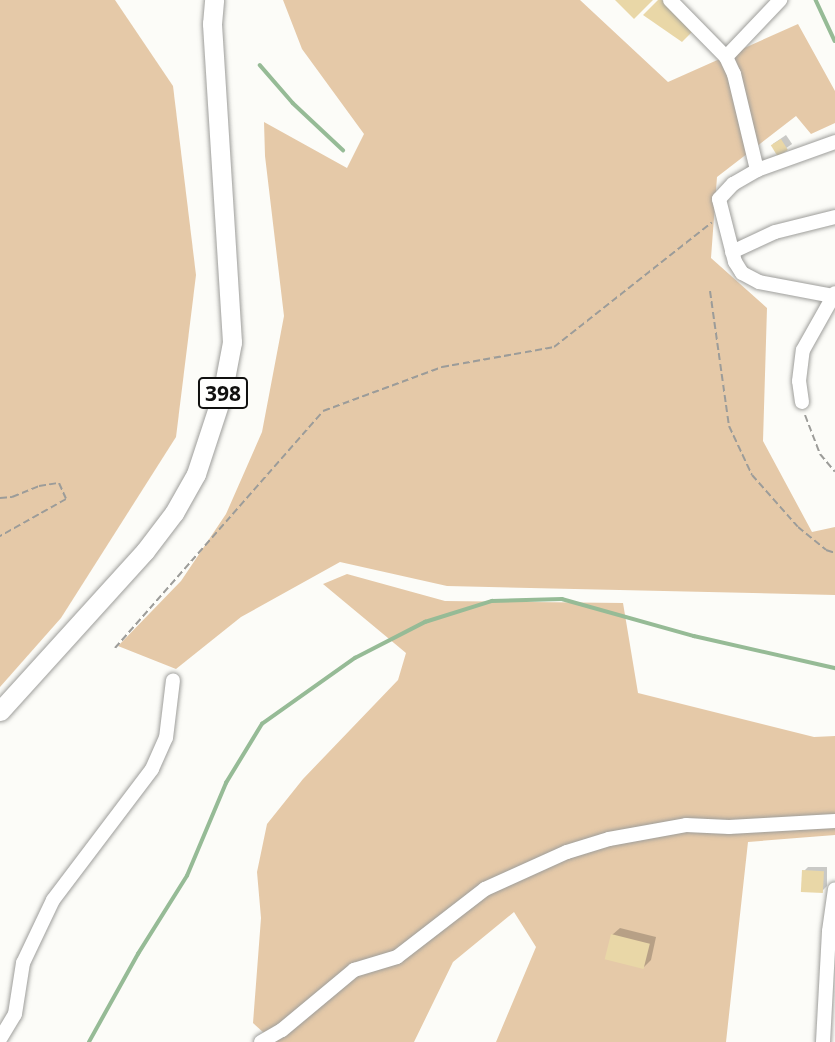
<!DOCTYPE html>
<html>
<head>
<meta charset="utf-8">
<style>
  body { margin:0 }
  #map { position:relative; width:835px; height:1042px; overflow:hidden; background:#fcfcf8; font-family:"Open Sans",sans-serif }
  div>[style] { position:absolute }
  .green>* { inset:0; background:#e5c9a8 }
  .shadow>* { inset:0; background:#0003; transform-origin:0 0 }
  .stream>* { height:3.5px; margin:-1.75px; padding:0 1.75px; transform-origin:1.75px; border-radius:1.75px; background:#96bb96 }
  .building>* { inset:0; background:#e9d7a7; transform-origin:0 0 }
  .path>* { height:2px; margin-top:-1px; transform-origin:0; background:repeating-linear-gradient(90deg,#9c9c99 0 7px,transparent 0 10.5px) }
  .roads { filter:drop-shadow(0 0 2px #9e9e9b) drop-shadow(0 0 2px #9e9e9b) }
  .minor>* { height:14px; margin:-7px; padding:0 7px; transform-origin:7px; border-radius:7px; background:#fff }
  .major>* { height:19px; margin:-9.5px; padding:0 9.5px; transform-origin:9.5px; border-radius:9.5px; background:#fff }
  span { translate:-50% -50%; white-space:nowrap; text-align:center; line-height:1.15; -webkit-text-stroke:5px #fffffe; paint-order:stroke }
  .shield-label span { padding:2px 5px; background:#fffffe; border:2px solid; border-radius:5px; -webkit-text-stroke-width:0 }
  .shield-label { font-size:21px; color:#10100f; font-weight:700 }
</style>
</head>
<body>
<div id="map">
  <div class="green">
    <i style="clip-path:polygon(0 0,115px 0,173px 86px,196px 275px,176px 437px,61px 618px,0 687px)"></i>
    <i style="clip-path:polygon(283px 0,580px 0,668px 82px,798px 24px,835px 91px,835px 123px,811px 134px,796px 116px,717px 177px,711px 258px,767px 308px,763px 441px,812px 532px,835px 527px,835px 595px,447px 586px,340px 562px,241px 617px,176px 669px,118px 646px,181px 581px,226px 514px,262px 432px,284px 316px,265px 156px,264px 122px,347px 168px,364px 134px,302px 49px)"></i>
    <i style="clip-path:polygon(347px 574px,445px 601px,623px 603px,638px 693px,814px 737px,835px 736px,835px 835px,748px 842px,726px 1042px,496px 1042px,536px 947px,514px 912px,453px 962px,414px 1042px,274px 1042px,253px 1023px,261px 918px,257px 872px,267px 824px,303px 779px,398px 680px,406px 653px,323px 584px)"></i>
  </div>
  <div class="shadow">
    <i style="left:786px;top:135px;width:11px;height:16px;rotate:56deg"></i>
    <i style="clip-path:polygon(808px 867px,827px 867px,827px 886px,822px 891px,804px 871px)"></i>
    <i style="clip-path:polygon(620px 928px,656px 937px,651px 960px,644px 967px,612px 935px)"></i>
  </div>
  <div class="stream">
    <i style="left:816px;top:0;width:45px;rotate:65.1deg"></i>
    <i style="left:260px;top:65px;width:50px;rotate:49deg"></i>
    <i style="left:293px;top:103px;width:69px;rotate:43.2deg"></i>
    <i style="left:89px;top:1042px;width:101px;rotate:-60.9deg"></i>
    <i style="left:138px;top:954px;width:92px;rotate:-57.9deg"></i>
    <i style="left:187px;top:876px;width:101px;rotate:-67.2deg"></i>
    <i style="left:226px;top:783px;width:69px;rotate:-58.6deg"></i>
    <i style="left:262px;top:724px;width:114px;rotate:-35.4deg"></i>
    <i style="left:355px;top:658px;width:79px;rotate:-27.2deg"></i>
    <i style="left:425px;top:622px;width:70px;rotate:-17.4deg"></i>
    <i style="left:492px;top:601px;width:70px;rotate:-1.6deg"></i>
    <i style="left:562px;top:599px;width:137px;rotate:15.7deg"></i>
    <i style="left:694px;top:636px;width:145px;rotate:12.8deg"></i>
  </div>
  <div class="building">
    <i style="clip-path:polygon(615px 0,653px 0,634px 19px)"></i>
    <i style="clip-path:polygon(658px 0,662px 0,692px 32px,682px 42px,643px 15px)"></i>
    <i style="left:781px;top:139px;width:13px;height:12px;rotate:58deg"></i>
    <i style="left:802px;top:870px;width:22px;height:22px;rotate:3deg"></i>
    <i style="left:611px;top:934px;width:40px;height:26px;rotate:14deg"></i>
  </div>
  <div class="path">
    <i style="left:710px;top:291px;width:136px;rotate:82deg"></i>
    <i style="left:729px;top:426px;width:54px;rotate:64.9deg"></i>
    <i style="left:752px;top:475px;width:69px;rotate:48.5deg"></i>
    <i style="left:798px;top:527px;width:36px;rotate:39deg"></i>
    <i style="left:826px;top:550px;width:9px;rotate:18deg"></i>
    <i style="left:805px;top:415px;width:42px;rotate:69deg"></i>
    <i style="left:820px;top:454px;width:23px;rotate:50deg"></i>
    <i style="left:0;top:498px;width:12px;rotate:-5deg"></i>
    <i style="left:12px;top:497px;width:29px;rotate:-22deg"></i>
    <i style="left:39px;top:486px;width:20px;rotate:-9deg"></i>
    <i style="left:59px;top:483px;width:17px;rotate:66deg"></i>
    <i style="left:66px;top:499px;width:76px;rotate:150.7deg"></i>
    <i style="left:115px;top:648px;width:315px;rotate:-48.7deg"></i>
    <i style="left:323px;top:411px;width:127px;rotate:-20.3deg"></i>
    <i style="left:442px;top:367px;width:114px;rotate:-10.1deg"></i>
    <i style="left:554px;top:347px;width:201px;rotate:-38.3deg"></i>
  </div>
  <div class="roads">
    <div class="minor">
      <i style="left:670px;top:0;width:80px;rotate:45.5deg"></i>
      <i style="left:726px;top:57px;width:19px;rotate:65deg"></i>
      <i style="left:734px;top:74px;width:99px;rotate:76.5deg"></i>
      <i style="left:726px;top:57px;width:79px;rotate:-46.5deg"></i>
      <i style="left:732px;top:252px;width:47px;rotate:-24.9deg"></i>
      <i style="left:775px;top:232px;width:62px;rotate:-14deg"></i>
      <i style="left:833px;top:296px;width:75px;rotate:-169.3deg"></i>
      <i style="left:759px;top:282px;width:19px;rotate:-152deg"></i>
      <i style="left:742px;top:273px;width:13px;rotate:-122deg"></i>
      <i style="left:735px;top:262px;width:65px;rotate:-104.3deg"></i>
      <i style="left:719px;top:199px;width:21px;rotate:-47deg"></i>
      <i style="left:733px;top:184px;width:28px;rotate:-30deg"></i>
      <i style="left:757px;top:170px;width:83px;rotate:-19.7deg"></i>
      <i style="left:802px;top:402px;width:21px;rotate:-98deg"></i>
      <i style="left:799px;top:381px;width:31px;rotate:-83deg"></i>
      <i style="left:803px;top:350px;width:65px;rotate:-60.7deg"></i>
      <i style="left:0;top:1039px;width:29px;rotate:-59deg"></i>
      <i style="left:15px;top:1014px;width:52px;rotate:-81.1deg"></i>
      <i style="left:23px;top:963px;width:70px;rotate:-64.5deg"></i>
      <i style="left:53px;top:900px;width:164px;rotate:-52.9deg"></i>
      <i style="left:152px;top:769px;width:34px;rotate:-66deg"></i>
      <i style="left:166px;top:738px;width:58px;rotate:-83.1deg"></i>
      <i style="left:261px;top:1042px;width:24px;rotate:-30deg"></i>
      <i style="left:282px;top:1030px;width:94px;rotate:-39.8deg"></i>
      <i style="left:354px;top:970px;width:45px;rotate:-16.8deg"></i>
      <i style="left:397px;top:957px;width:111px;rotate:-37.7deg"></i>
      <i style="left:485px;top:889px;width:90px;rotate:-24.3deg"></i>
      <i style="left:567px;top:852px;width:44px;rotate:-17.2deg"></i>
      <i style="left:609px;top:839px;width:78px;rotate:-10.3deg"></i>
      <i style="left:686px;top:825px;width:43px;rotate:2.7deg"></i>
      <i style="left:729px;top:827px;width:106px;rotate:-3.2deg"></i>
      <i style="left:823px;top:1042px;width:111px;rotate:-86.9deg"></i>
      <i style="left:829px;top:931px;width:42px;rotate:-81.9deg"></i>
    </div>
    <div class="major">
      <i style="left:0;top:711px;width:216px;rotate:-47.8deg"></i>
      <i style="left:145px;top:551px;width:48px;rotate:-52.7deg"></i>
      <i style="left:174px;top:513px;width:45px;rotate:-60.6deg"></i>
      <i style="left:196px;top:474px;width:83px;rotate:-71.8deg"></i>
      <i style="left:222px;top:395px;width:54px;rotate:-79.3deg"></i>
      <i style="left:232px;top:342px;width:319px;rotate:-93.6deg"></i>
      <i style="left:212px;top:24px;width:24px;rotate:-85deg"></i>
    </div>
  </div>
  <div class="shield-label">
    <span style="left:223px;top:393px">398</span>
  </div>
</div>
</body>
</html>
